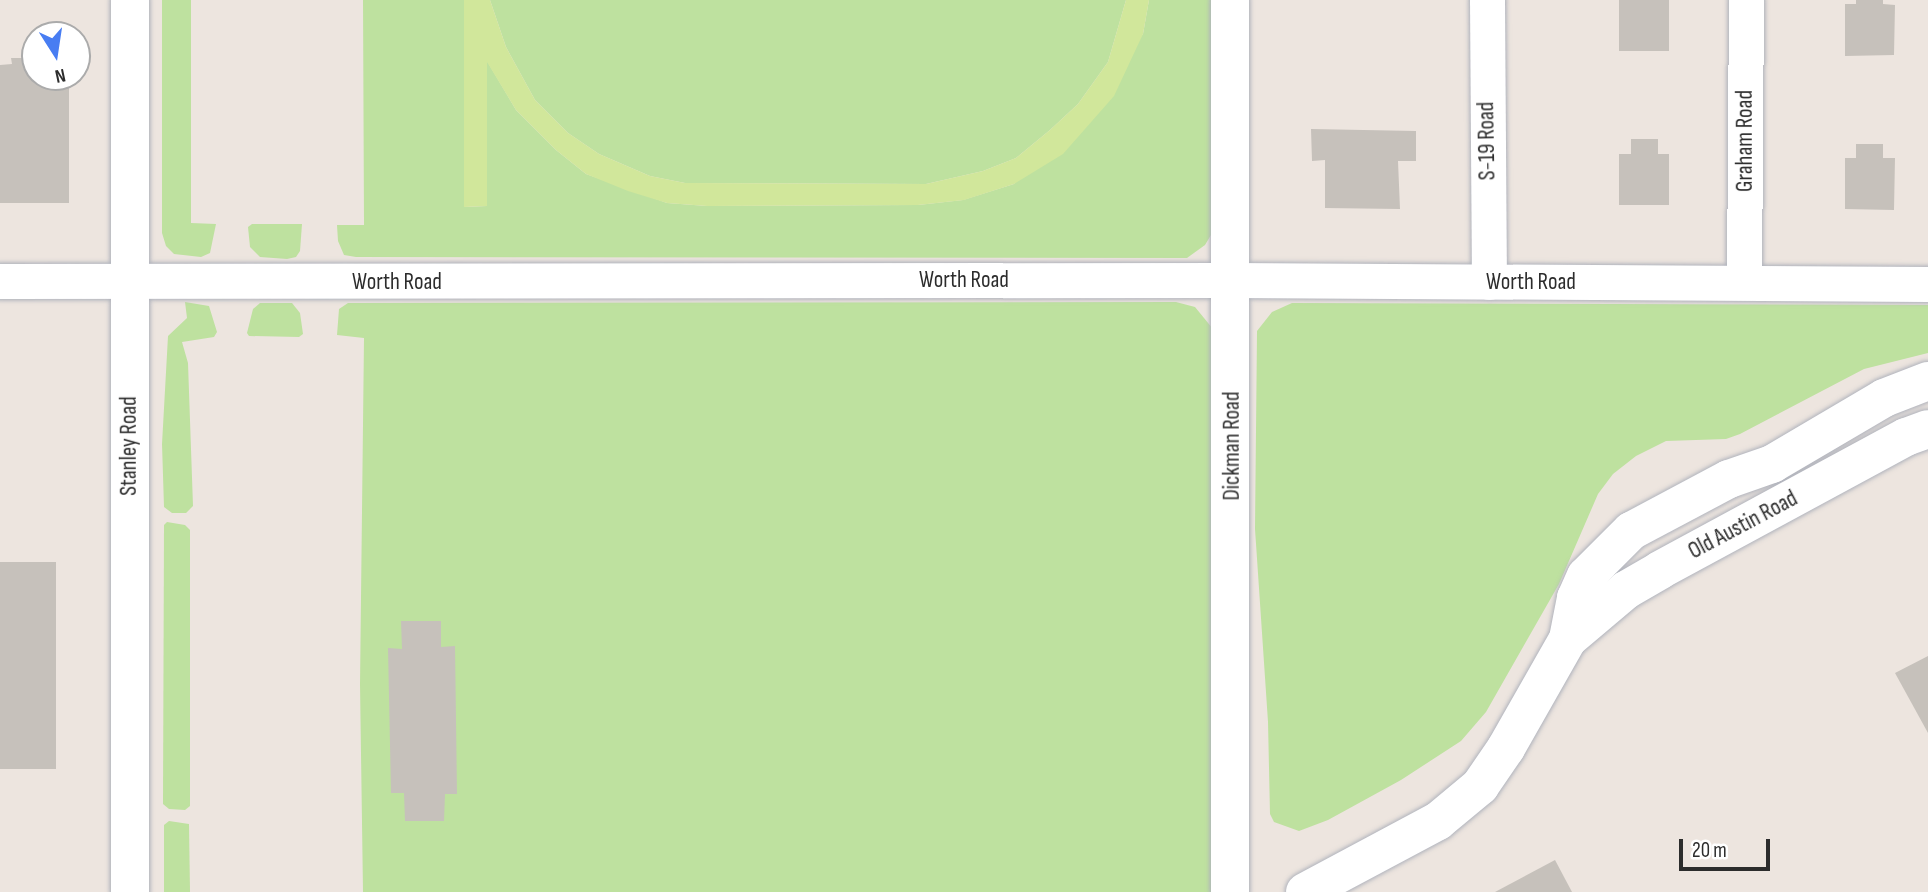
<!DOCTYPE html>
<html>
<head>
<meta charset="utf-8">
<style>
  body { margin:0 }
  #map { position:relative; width:1928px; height:892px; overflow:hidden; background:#ede5df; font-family:"Sofia Sans Condensed",sans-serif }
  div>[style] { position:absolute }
  .green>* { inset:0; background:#bee19f }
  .pitch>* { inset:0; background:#d1e79b }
  .building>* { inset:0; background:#c6c1bb; transform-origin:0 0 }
  .roads { filter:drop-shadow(0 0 2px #b0b3bc) drop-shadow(0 0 2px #b0b3bc) }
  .minor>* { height:35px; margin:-17.5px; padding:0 17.5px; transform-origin:17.5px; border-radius:17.5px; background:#fff }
  .tertiary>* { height:38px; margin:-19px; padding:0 19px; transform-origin:19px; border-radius:19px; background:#fff }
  span { translate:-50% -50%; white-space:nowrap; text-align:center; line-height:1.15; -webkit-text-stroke:5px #fff; paint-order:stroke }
  .street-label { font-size:23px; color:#2c2c2c }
  .north { position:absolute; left:21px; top:21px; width:70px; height:70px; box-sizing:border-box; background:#fff; border:2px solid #ababab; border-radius:50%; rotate:168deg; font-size:19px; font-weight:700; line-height:28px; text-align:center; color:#2c2c2c }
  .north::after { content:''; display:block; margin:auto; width:24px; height:32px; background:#487df2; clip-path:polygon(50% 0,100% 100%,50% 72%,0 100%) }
  .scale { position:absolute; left:1679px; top:839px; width:91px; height:32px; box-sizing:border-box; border:4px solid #2c2c2c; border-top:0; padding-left:9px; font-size:21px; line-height:24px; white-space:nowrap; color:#2c2c2c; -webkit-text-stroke:5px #fff; paint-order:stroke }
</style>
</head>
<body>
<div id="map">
  <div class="green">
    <i style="clip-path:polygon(162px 0,191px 0,191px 223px,216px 224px,210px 253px,201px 257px,174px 254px,166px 246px,162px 233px)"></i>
    <i style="clip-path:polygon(363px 0,464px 0,464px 207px,487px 206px,487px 61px,516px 110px,556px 150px,586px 174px,667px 203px,707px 206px,918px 205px,963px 200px,1014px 184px,1143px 34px,1149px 0,1217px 0,1217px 225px,1205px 245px,1187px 258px,356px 257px,344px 255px,338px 241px,337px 225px,364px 225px)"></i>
    <i style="clip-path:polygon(490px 0,1126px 0,1108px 62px,1078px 104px,1050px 130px,1016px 158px,983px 171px,926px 184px,685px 183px,650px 176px,599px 154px,568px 133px,535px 100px,506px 47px)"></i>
    <i style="clip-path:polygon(252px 224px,302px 224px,300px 251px,296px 257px,287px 259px,260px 257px,250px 247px,248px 227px)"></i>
    <i style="clip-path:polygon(185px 302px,209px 306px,217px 332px,214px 337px,182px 342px,188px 363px,193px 506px,186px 513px,172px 513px,164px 507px,162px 444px,168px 336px,187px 318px)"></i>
    <i style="clip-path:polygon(1176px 302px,1195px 307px,1213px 329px,1215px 892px,363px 892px,360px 684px,364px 338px,337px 335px,339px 309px,348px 303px)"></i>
    <i style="clip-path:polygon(260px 303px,292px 303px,300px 313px,303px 334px,299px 337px,249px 336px,247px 333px,253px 309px)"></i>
    <i style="clip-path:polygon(1292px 303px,1928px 305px,1928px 353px,1864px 369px,1740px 434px,1726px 439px,1666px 441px,1636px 456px,1613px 474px,1598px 494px,1559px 584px,1486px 712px,1461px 741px,1401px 780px,1328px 820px,1299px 831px,1274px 822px,1270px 814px,1268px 722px,1255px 529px,1257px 331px,1272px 312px)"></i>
    <i style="clip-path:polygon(167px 522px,185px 525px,190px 530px,190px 806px,185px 810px,169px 809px,163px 804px,164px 525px)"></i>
    <i style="clip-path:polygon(169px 821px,189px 824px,190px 892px,164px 892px,164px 825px)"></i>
  </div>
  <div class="pitch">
    <i style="clip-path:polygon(464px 0,490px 0,506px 47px,535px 100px,568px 133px,599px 154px,650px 176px,685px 183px,926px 184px,983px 171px,1016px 158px,1050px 130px,1078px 104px,1108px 62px,1126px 0,1149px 0,1143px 34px,1114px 96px,1063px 154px,1014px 184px,964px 200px,918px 205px,707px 206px,667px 203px,628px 191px,586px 174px,556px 150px,516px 110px,487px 62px,487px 206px,464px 207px)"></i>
  </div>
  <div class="building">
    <i style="left:1619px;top:0;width:50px;height:51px"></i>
    <i style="clip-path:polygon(1856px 0,1883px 0,1883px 4px,1895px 5px,1894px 55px,1845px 56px,1845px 4px,1856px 4px)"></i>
    <i style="clip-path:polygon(11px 58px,35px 58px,35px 77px,69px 77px,69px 203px,0 203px,0 65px,12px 64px)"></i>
    <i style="clip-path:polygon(1311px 129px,1416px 131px,1416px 161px,1398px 161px,1400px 209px,1325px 208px,1325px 160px,1312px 161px)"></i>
    <i style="clip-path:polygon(1631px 139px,1658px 139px,1658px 154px,1669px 154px,1669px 205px,1619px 205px,1619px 154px,1631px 154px)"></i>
    <i style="clip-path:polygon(1856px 144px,1883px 144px,1883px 158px,1895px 158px,1894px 210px,1845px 209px,1845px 158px,1856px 158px)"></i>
    <i style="left:0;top:562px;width:56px;height:207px"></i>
    <i style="clip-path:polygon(401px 621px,441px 621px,441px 647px,455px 646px,457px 794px,445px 794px,444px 821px,405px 821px,404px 793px,391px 793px,388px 648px,402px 649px)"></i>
    <i style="clip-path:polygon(1928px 656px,1928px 733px,1895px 673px)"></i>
    <i style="clip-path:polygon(1555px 860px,1572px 892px,1495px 892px)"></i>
  </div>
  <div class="roads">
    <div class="minor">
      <i style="left:1487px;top:0;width:282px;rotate:89.6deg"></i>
      <i style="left:0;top:281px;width:1230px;rotate:-0.05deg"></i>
      <i style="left:1230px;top:280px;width:698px;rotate:0.33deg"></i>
      <i style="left:1744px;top:282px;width:282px;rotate:-89.6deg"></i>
    </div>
    <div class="tertiary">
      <i style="left:130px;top:0;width:892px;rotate:90deg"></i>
      <i style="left:1230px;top:0;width:892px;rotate:90deg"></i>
      <i style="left:1568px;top:639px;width:76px;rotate:-40.2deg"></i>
      <i style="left:1626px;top:590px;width:39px;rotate:-30deg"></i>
      <i style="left:1660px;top:570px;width:280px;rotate:-28.4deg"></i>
      <i style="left:1906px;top:437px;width:23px;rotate:-20deg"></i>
      <i style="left:1305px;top:892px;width:151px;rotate:-28.1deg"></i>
      <i style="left:1438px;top:821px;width:55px;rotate:-39.8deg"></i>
      <i style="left:1480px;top:786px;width:46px;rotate:-55.6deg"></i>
      <i style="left:1506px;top:748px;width:125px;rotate:-60.4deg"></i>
      <i style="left:1568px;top:639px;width:42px;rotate:-79deg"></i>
      <i style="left:1576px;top:598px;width:24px;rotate:-66deg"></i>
      <i style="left:1586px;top:576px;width:64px;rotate:-45deg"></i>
      <i style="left:1631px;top:531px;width:111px;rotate:-28deg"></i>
      <i style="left:1729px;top:479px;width:46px;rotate:-19.2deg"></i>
      <i style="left:1772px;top:464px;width:130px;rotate:-30.5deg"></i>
      <i style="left:1884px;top:398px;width:47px;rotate:-21.1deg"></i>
    </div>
  </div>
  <div class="street-label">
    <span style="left:1487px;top:141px;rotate:-91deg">S-19 Road</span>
    <span style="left:1745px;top:141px;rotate:-90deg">Graham Road</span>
    <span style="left:964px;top:280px">Worth Road</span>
    <span style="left:397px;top:282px">Worth Road</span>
    <span style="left:1531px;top:282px">Worth Road</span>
    <span style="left:129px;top:446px;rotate:-90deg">Stanley Road</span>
    <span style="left:1232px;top:446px;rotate:-90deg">Dickman Road</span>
    <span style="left:1743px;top:525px;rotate:-28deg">Old Austin Road</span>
  </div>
  <div class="north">N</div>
  <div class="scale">20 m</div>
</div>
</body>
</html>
